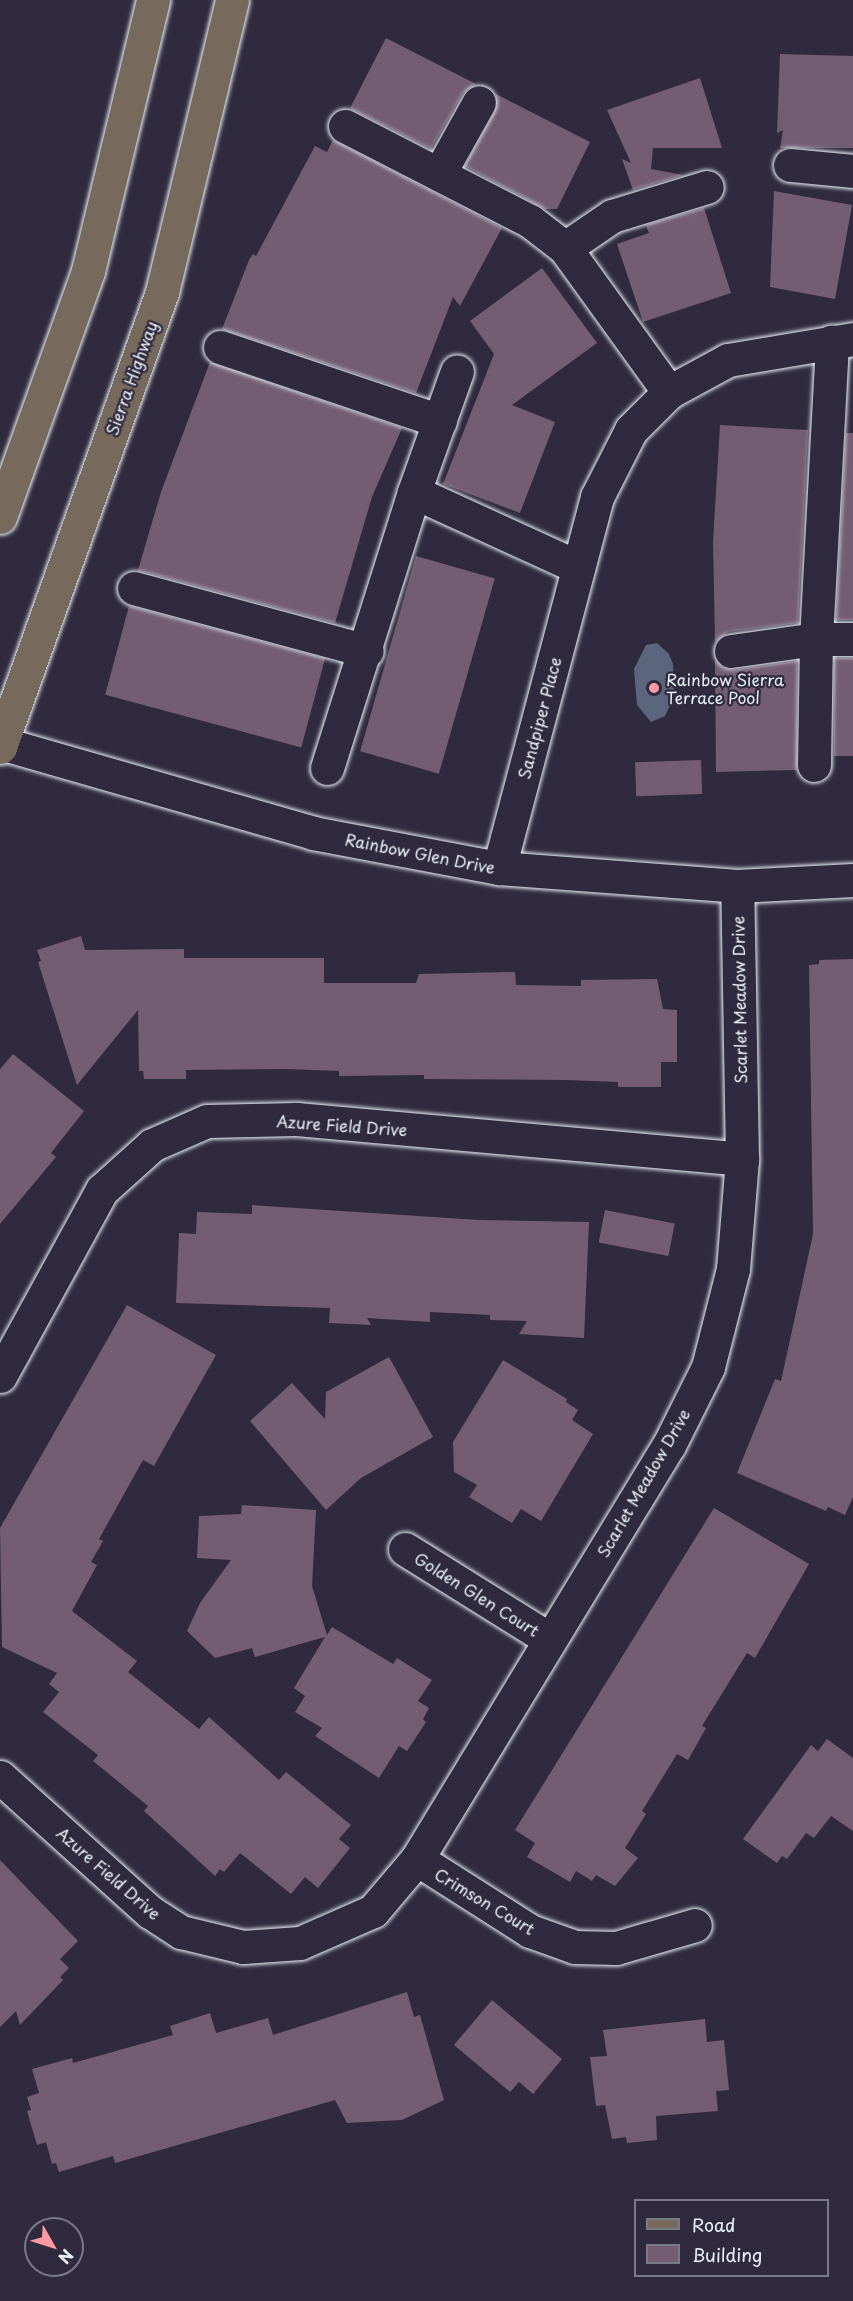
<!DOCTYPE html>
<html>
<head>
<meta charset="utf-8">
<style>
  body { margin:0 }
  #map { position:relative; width:853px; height:2301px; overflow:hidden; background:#2f2a3d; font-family:"Playpen Sans",sans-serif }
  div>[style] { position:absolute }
  .water>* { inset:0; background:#5b667e }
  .building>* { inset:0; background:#745d72; transform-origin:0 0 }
  .roads { filter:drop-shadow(0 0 2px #e8f1f8) drop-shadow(0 0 2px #e8f1f8) }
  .street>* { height:33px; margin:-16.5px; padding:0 16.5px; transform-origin:16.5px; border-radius:16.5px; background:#2f2a3d }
  .secondary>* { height:33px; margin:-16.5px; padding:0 16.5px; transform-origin:16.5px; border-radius:16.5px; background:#2f2a3d }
  .primary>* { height:33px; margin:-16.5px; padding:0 16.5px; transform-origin:16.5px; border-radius:16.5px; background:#77695c }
  .dots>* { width:16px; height:16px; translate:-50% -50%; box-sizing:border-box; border:3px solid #2f2a3d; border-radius:50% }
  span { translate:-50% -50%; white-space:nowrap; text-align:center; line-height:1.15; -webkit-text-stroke:4.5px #2f2a3d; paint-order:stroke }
  .street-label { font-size:16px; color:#e8f1f8 }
  .poi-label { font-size:16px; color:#e8f1f8 }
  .left { translate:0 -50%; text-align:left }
  .legend { position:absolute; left:634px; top:2199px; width:195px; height:78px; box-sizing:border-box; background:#2f2a3d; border:2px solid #797a88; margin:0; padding:8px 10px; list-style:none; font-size:18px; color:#e8f1f8 }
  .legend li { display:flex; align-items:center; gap:12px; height:30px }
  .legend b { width:30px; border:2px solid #797a88 }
  .north { position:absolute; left:24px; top:2217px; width:60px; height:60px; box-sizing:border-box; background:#2f2a3d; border:2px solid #797a88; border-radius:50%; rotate:129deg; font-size:16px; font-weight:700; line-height:24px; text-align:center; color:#e8f1f8 }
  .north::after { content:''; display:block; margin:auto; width:21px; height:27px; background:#ff9aa2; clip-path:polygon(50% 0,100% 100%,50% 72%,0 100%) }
</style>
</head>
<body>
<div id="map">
  <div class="water">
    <i style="clip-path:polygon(657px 643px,669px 654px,673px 664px,674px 697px,665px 716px,651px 722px,637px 705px,634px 669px,646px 645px)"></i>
  </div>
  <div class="building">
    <i style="clip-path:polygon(386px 38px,476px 84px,463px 93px,431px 149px,350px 108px)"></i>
    <i style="clip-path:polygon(780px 54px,853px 56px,853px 148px,780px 148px,783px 130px,777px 133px)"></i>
    <i style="clip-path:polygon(700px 78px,722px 148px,653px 148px,651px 169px,683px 175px,633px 190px,622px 159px,631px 163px,607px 110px)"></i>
    <i style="clip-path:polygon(496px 94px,590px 142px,557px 209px,545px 209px,465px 166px,495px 111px)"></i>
    <i style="clip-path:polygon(333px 140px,502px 228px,460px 306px,453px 297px,416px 393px,222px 329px,249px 260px,253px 254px,256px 256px,315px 146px,327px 152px)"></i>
    <i style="clip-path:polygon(774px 191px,852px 205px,835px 299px,770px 287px)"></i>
    <i style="clip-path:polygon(704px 208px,731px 293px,643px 322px,617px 244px,649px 233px,646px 225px)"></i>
    <i style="clip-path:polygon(542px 268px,597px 343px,512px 405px,555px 422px,520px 513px,443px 484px,494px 354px,470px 321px)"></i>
    <i style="clip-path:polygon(210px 362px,402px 428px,372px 497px,335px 623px,138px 570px,161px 492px)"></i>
    <i style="clip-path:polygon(720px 425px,808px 430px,798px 623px,728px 632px,715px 642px,713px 542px)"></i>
    <i style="clip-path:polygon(846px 433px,853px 433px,853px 620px,836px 620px)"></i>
    <i style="left:416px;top:556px;width:82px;height:203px;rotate:16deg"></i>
    <i style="left:129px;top:606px;width:203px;height:92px;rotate:15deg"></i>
    <i style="left:834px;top:658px;width:19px;height:98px"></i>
    <i style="clip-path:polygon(715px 660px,723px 668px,733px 670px,797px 661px,797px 770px,716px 772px)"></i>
    <i style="left:701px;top:760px;width:34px;height:66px;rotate:88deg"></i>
    <i style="clip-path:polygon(81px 936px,85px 950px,184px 949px,184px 958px,324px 958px,324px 983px,416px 983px,419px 974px,515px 972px,516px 985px,581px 986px,581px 980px,657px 979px,663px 1009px,677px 1010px,677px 1062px,661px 1062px,661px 1087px,618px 1087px,618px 1082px,566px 1080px,424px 1079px,424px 1075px,339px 1076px,339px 1071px,286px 1069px,186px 1070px,186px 1079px,144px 1079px,143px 1071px,139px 1071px,138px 1010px,77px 1085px,38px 962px,41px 961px,37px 950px)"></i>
    <i style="clip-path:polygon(853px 959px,853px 1497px,845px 1515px,828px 1507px,826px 1511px,737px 1473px,775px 1379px,781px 1381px,813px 1234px,809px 965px,819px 964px,819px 960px)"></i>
    <i style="clip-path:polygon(13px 1054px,84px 1111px,51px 1153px,56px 1157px,0 1224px,0 1069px)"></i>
    <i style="clip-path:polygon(252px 1205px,479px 1220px,589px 1222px,584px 1338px,519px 1334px,527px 1321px,490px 1320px,490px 1315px,430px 1312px,430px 1322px,367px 1318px,371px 1325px,329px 1323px,330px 1308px,176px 1303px,179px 1233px,196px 1234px,197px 1212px,252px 1214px)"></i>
    <i style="left:605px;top:1210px;width:71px;height:33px;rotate:11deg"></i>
    <i style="clip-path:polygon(127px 1305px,216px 1355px,154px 1466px,143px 1460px,99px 1539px,103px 1541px,91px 1562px,97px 1565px,72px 1611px,137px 1661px,128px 1672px,199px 1729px,209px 1717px,279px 1780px,286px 1772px,351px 1825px,339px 1839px,350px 1848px,318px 1888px,305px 1877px,291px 1894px,240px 1853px,224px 1872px,220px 1869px,215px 1876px,144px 1811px,148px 1806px,93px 1761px,98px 1755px,43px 1712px,59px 1692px,49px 1684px,57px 1673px,2px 1647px,0 1528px)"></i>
    <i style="clip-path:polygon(389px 1357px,433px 1437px,361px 1478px,326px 1510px,250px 1421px,292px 1383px,325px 1419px,326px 1392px)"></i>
    <i style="clip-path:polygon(503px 1360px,567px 1399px,566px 1402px,578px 1410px,572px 1420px,593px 1434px,541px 1521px,521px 1509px,512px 1523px,469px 1497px,477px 1485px,454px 1472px,453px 1442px)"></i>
    <i style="clip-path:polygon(242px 1505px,316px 1510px,312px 1586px,327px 1635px,332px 1627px,393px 1664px,397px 1658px,432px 1680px,418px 1701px,429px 1708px,423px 1719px,426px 1722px,407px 1751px,399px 1746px,379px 1778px,315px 1736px,322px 1728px,295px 1712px,305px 1696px,294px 1688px,325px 1637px,255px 1657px,252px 1648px,215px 1658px,187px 1631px,200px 1603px,231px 1560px,197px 1558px,199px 1516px,241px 1514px)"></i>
    <i style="clip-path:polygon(714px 1508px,809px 1564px,755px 1658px,747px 1653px,702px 1726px,706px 1728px,688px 1760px,677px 1754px,642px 1811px,646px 1814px,625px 1848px,638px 1858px,615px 1886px,596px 1875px,592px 1881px,576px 1871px,570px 1882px,527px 1857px,535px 1843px,515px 1830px)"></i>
    <i style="clip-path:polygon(827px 1739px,853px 1758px,853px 1831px,831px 1816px,814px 1838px,806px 1833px,787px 1859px,782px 1856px,777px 1863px,743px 1839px,811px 1745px,818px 1751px)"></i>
    <i style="clip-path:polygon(0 1860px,78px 1941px,60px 1959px,69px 1968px,60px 1977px,63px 1980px,20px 2025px,16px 2011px,0 2027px)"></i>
    <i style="clip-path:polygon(407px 1992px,414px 2017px,420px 2015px,444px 2100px,402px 2120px,347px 2123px,335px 2100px,115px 2163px,113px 2156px,59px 2172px,56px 2163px,52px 2164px,46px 2142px,37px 2145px,27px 2111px,31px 2110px,27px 2097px,39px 2093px,32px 2069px,72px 2058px,73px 2063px,173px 2035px,170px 2026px,210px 2013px,216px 2033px,268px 2018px,273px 2035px)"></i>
    <i style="clip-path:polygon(492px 2000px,562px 2059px,533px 2094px,519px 2082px,510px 2092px,454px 2045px)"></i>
    <i style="clip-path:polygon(705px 2019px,707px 2042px,724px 2040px,729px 2090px,716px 2091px,718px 2111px,656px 2116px,657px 2140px,627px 2143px,626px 2137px,612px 2139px,605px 2105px,596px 2106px,590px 2057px,607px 2056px,603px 2030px)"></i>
  </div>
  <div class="roads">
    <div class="street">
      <i style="left:345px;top:126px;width:208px;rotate:27.2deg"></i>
      <i style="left:530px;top:221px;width:44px;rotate:37.6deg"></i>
      <i style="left:565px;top:248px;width:178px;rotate:54.2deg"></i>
      <i style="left:790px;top:165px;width:63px;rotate:5.4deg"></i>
      <i style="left:439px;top:174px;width:82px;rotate:-60.9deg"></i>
      <i style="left:565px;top:248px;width:57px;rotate:-34.2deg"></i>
      <i style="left:612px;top:216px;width:99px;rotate:-17deg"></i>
      <i style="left:220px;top:347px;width:232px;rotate:18.6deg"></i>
      <i style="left:414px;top:492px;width:180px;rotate:24.6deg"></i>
      <i style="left:134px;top:588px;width:241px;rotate:15.1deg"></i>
      <i style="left:731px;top:651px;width:86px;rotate:-8deg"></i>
      <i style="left:816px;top:639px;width:37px"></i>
      <i style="left:814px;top:765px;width:126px;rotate:-89.1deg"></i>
      <i style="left:816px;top:639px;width:298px;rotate:-86.9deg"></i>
      <i style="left:327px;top:768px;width:289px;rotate:-72.5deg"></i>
      <i style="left:414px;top:492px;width:128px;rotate:-70.4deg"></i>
      <i style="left:499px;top:868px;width:384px;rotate:-75.2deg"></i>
      <i style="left:597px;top:497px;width:75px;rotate:-63.1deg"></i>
      <i style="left:631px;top:430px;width:54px;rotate:-45deg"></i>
      <i style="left:669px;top:392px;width:67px;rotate:-28.5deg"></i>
      <i style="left:728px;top:360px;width:127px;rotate:-9.5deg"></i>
      <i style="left:0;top:1376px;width:212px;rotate:-61.3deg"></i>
      <i style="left:102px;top:1190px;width:67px;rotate:-42deg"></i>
      <i style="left:152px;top:1145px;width:60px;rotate:-23.6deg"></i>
      <i style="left:207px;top:1121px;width:89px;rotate:-1.3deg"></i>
      <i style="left:296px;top:1119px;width:448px;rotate:5.1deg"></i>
      <i style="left:405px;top:1549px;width:170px;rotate:32deg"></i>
      <i style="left:0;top:1777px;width:202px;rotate:42deg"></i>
      <i style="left:150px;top:1912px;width:37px;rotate:33deg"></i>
      <i style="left:181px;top:1932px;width:64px;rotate:13.6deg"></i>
      <i style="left:243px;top:1947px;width:57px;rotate:-4deg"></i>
      <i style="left:300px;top:1943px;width:80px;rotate:-23.7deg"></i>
      <i style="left:373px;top:1911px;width:68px;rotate:-49.8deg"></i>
      <i style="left:417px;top:1859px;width:485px;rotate:-58.7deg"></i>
      <i style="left:669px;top:1445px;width:87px;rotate:-63.4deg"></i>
      <i style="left:708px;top:1367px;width:101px;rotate:-75.7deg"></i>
      <i style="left:733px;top:1269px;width:110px;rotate:-85.3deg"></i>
      <i style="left:742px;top:1159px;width:273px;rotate:-91deg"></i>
      <i style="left:417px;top:1859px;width:134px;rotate:32.5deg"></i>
      <i style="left:530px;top:1931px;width:48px;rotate:19.6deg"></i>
      <i style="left:575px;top:1947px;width:41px;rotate:1.4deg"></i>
      <i style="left:616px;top:1948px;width:82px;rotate:-16.2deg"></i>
    </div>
    <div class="secondary">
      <i style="left:0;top:743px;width:326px;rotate:16deg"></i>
      <i style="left:313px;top:833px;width:189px;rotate:10.7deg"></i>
      <i style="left:499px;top:868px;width:239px;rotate:4.3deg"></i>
      <i style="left:737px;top:886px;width:116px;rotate:-3deg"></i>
    </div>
    <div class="primary">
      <i style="left:0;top:517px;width:261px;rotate:-70.3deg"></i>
      <i style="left:88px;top:271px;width:279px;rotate:-76.5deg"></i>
      <i style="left:0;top:747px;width:483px;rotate:-70.4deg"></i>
      <i style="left:162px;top:292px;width:300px;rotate:-76.5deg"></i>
    </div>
  </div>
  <div class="dots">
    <i style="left:654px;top:688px;background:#ff9aa2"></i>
  </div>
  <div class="street-label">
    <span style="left:131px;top:378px;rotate:-70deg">Sierra Highway</span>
    <span style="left:539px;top:718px;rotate:-75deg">Sandpiper Place</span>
    <span style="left:420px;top:853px;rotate:11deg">Rainbow Glen Drive</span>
    <span style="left:739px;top:1000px;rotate:-91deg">Scarlet Meadow Drive</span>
    <span style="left:342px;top:1125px;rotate:4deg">Azure Field Drive</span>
    <span style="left:643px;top:1483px;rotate:-60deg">Scarlet Meadow Drive</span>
    <span style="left:477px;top:1594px;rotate:32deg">Golden Glen Court</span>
    <span style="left:109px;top:1873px;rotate:41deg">Azure Field Drive</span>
    <span style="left:485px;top:1901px;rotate:31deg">Crimson Court</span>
  </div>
  <div class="poi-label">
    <span class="left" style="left:666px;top:688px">Rainbow Sierra<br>Terrace Pool</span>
  </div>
  <ul class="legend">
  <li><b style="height:8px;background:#77695c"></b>Road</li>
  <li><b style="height:16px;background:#745d72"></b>Building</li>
  </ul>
  <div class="north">N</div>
</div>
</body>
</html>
